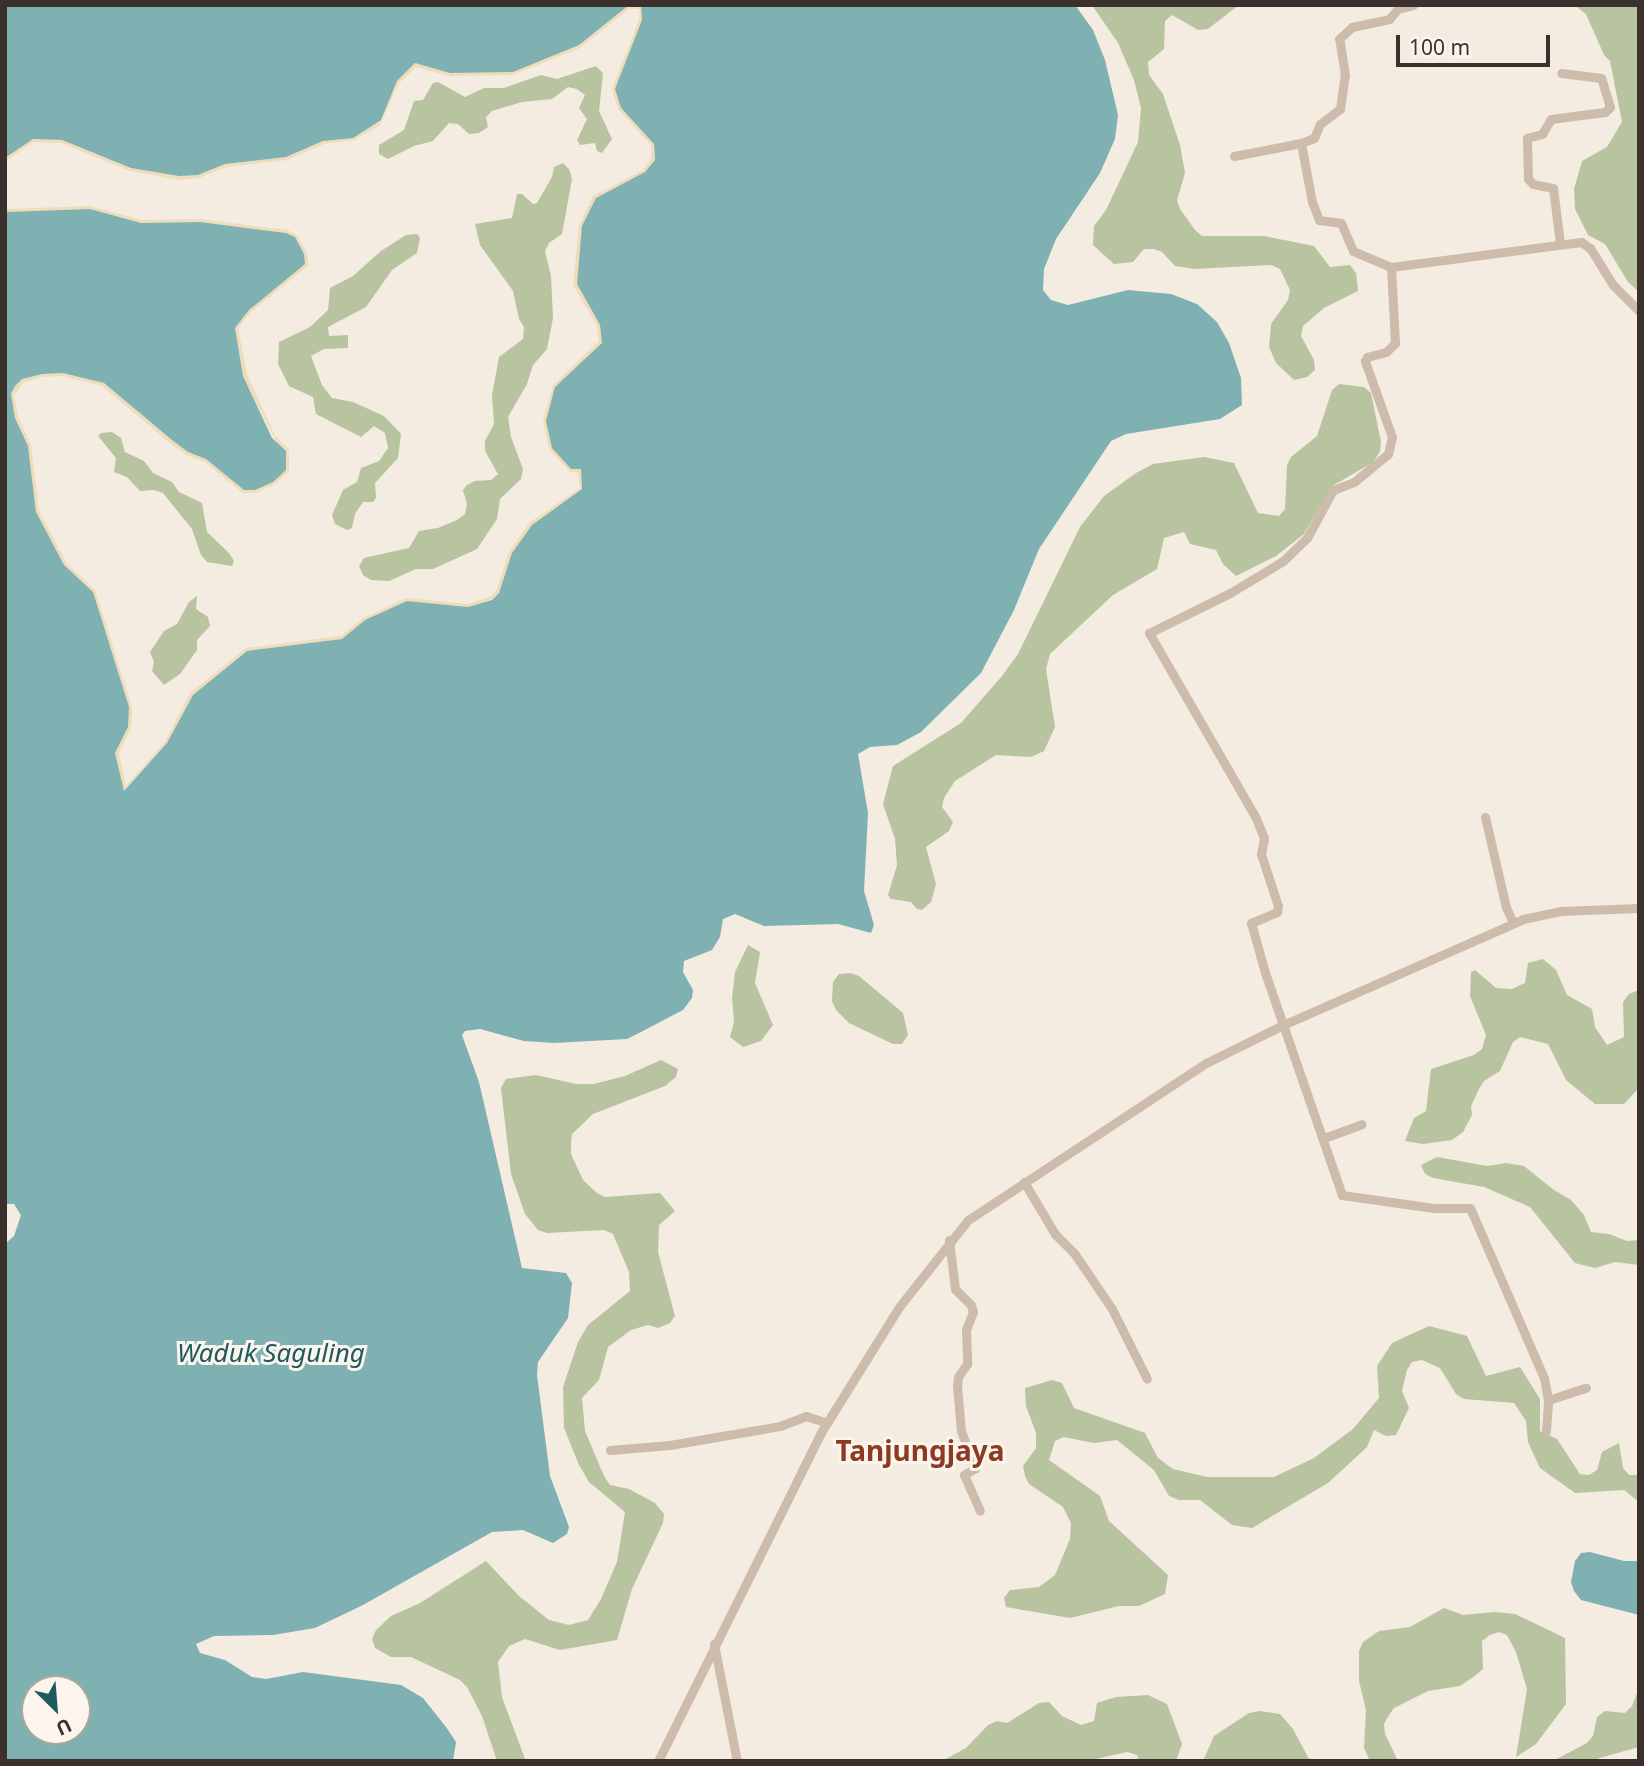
<!DOCTYPE html>
<html>
<head>
<meta charset="utf-8">
<style>
  body { margin:0 }
  #map { position:relative; width:1644px; height:1766px; overflow:hidden; background:#f4ebe1; font-family:"Noto Sans",sans-serif }
  div>[style] { position:absolute }
  .green>* { inset:0; background:#b8c4a0 }
  .sand>* { inset:0; background:#efdcb8 }
  .water>* { inset:0; background:#7fb0b2 }
  .minor>* { height:9px; margin:-4.5px; padding:0 4.5px; transform-origin:4.5px; border-radius:4.5px; background:#cdbbac }
  span { translate:-50% -50%; white-space:nowrap; text-align:center; line-height:1.15; -webkit-text-stroke:6px #fbf5ee; paint-order:stroke }
  .water-label { font-size:26px; color:#1f5a5e; font-style:italic }
  .quarter-label { font-size:28px; color:#8c3b22; font-weight:700 }
  .frame { position:absolute; inset:0; border:7px solid #3b302b; pointer-events:none }
  .north { position:absolute; left:21px; top:1675px; width:70px; height:70px; box-sizing:border-box; background:#fbf5ee; border:2px solid #aea6a0; border-radius:50%; rotate:155deg; font-size:19px; font-weight:700; line-height:28px; text-align:center; color:#3b302b }
  .north::after { content:''; display:block; margin:auto; width:24px; height:32px; background:#1f5a5e; clip-path:polygon(50% 0,100% 100%,50% 72%,0 100%) }
  .scale { position:absolute; left:1396px; top:35px; width:154px; height:32px; box-sizing:border-box; border:4px solid #3b302b; border-top:0; padding-left:9px; font-size:21px; line-height:24px; white-space:nowrap; color:#3b302b; -webkit-text-stroke:5px #fbf5ee; paint-order:stroke }
</style>
</head>
<body>
<div id="map">
  <div class="green">
    <i style="clip-path:polygon(1092px 5px,1239px 5px,1208px 29px,1198px 30px,1172px 15px,1165px 21px,1164px 49px,1148px 62px,1149px 75px,1163px 94px,1180px 145px,1185px 173px,1177px 200px,1180px 209px,1195px 230px,1202px 236px,1264px 236px,1314px 246px,1330px 267px,1350px 265px,1356px 273px,1358px 291px,1324px 308px,1303px 326px,1301px 336px,1314px 360px,1315px 370px,1307px 377px,1294px 380px,1276px 363px,1269px 347px,1271px 324px,1288px 300px,1290px 290px,1280px 269px,1271px 265px,1194px 269px,1175px 266px,1162px 252px,1154px 249px,1144px 249px,1133px 262px,1114px 264px,1093px 245px,1094px 226px,1106px 210px,1138px 142px,1141px 108px,1134px 80px,1118px 43px)"></i>
    <i style="clip-path:polygon(1574px 5px,1639px 5px,1639px 292px,1628px 282px,1605px 244px,1588px 235px,1575px 209px,1574px 189px,1582px 161px,1607px 147px,1622px 122px,1610px 61px,1604px 55px,1586px 14px)"></i>
    <i style="clip-path:polygon(596px 66px,603px 73px,599px 111px,612px 139px,602px 153px,597px 151px,595px 143px,580px 145px,577px 140px,587px 119px,579px 108px,585px 95px,577px 89px,568px 87px,552px 99px,522px 102px,492px 111px,486px 117px,488px 127px,479px 133px,469px 134px,458px 124px,449px 123px,433px 141px,414px 146px,388px 159px,379px 154px,379px 145px,404px 130px,414px 101px,423px 100px,433px 83px,438px 82px,465px 97px,484px 88px,504px 88px,541px 75px,557px 79px)"></i>
    <i style="clip-path:polygon(563px 163px,569px 169px,572px 179px,562px 234px,549px 243px,545px 251px,551px 276px,553px 318px,547px 349px,533px 365px,527px 384px,508px 417px,511px 437px,523px 469px,521px 479px,500px 499px,497px 519px,477px 549px,433px 569px,416px 569px,389px 581px,371px 580px,363px 575px,359px 566px,364px 558px,409px 548px,419px 531px,438px 528px,457px 520px,465px 514px,467px 504px,463px 490px,467px 485px,475px 481px,491px 480px,498px 474px,485px 451px,485px 441px,494px 424px,492px 395px,499px 357px,523px 339px,524px 327px,519px 319px,513px 291px,480px 245px,475px 224px,512px 218px,517px 194px,522px 194px,533px 204px,537px 203px,552px 177px,554px 167px)"></i>
    <i style="clip-path:polygon(417px 234px,420px 238px,417px 253px,392px 270px,366px 307px,328px 327px,329px 336px,348px 335px,348px 348px,324px 349px,311px 356px,322px 385px,332px 398px,353px 402px,384px 416px,401px 434px,398px 458px,375px 483px,376px 498px,373px 502px,363px 502px,355px 514px,352px 528px,347px 530px,335px 524px,332px 515px,343px 490px,357px 482px,361px 468px,379px 461px,388px 448px,385px 433px,374px 426px,361px 437px,316px 414px,313px 397px,289px 386px,278px 364px,279px 342px,310px 327px,328px 310px,330px 288px,353px 276px,381px 251px,406px 235px)"></i>
    <i style="clip-path:polygon(1339px 384px,1364px 387px,1371px 393px,1381px 442px,1380px 452px,1372px 463px,1332px 486px,1304px 534px,1276px 556px,1236px 576px,1223px 564px,1216px 550px,1190px 544px,1184px 532px,1164px 538px,1157px 569px,1113px 595px,1050px 654px,1046px 669px,1055px 727px,1044px 751px,1031px 757px,996px 755px,955px 781px,944px 798px,942px 807px,953px 822px,949px 831px,926px 847px,936px 884px,931px 902px,922px 910px,917px 909px,911px 902px,891px 899px,888px 895px,897px 865px,895px 839px,883px 804px,893px 766px,961px 723px,1002px 676px,1018px 654px,1080px 527px,1104px 496px,1136px 473px,1153px 464px,1204px 457px,1234px 463px,1258px 513px,1279px 516px,1285px 509px,1287px 465px,1291px 457px,1317px 436px,1332px 390px)"></i>
    <i style="clip-path:polygon(112px 432px,121px 438px,125px 452px,144px 461px,153px 473px,172px 482px,179px 492px,202px 503px,207px 532px,229px 553px,234px 561px,232px 566px,207px 562px,201px 555px,192px 529px,163px 493px,154px 490px,140px 491px,127px 477px,114px 472px,116px 458px,98px 436px,101px 433px)"></i>
    <i style="clip-path:polygon(197px 596px,196px 609px,208px 617px,210px 626px,197px 640px,197px 650px,180px 674px,164px 685px,152px 671px,154px 662px,150px 652px,164px 631px,177px 624px,189px 602px)"></i>
    <i style="clip-path:polygon(748px 945px,760px 952px,755px 983px,773px 1025px,761px 1041px,743px 1047px,730px 1037px,734px 1022px,732px 998px,735px 972px)"></i>
    <i style="clip-path:polygon(1543px 959px,1556px 970px,1567px 995px,1592px 1009px,1595px 1027px,1607px 1045px,1624px 1037px,1623px 1002px,1629px 994px,1639px 990px,1637px 1090px,1624px 1104px,1595px 1104px,1566px 1080px,1548px 1044px,1520px 1037px,1513px 1042px,1500px 1071px,1484px 1081px,1479px 1089px,1471px 1106px,1472px 1115px,1463px 1132px,1452px 1140px,1423px 1144px,1405px 1141px,1414px 1118px,1426px 1111px,1431px 1069px,1474px 1055px,1482px 1049px,1486px 1035px,1470px 996px,1471px 972px,1475px 970px,1496px 988px,1512px 989px,1525px 983px,1528px 963px)"></i>
    <i style="clip-path:polygon(850px 973px,859px 976px,903px 1013px,908px 1035px,902px 1044px,893px 1044px,849px 1023px,836px 1010px,832px 1001px,833px 982px,839px 974px)"></i>
    <i style="clip-path:polygon(661px 1060px,678px 1069px,676px 1077px,665px 1086px,593px 1114px,572px 1134px,571px 1143px,571px 1154px,583px 1180px,597px 1193px,605px 1197px,660px 1193px,675px 1211px,659px 1225px,658px 1252px,675px 1316px,670px 1323px,658px 1328px,648px 1325px,631px 1330px,608px 1347px,599px 1380px,582px 1398px,585px 1431px,604px 1476px,610px 1485px,629px 1489px,655px 1503px,664px 1514px,663px 1523px,632px 1589px,617px 1640px,560px 1650px,525px 1639px,509px 1646px,498px 1662px,502px 1697px,525px 1759px,545px 1761px,497px 1761px,482px 1716px,467px 1687px,460px 1680px,411px 1657px,391px 1657px,375px 1648px,372px 1639px,376px 1630px,391px 1616px,420px 1603px,486px 1561px,519px 1596px,549px 1620px,569px 1625px,588px 1620px,601px 1599px,617px 1562px,625px 1512px,589px 1482px,579px 1465px,564px 1428px,563px 1387px,578px 1342px,588px 1325px,630px 1291px,629px 1272px,613px 1234px,604px 1230px,547px 1233px,538px 1230px,525px 1214px,511px 1174px,501px 1088px,506px 1079px,536px 1075px,576px 1084px,594px 1084px,625px 1076px)"></i>
    <i style="clip-path:polygon(1437px 1157px,1487px 1166px,1506px 1163px,1524px 1166px,1554px 1190px,1571px 1200px,1584px 1215px,1591px 1232px,1609px 1234px,1627px 1241px,1639px 1240px,1639px 1265px,1615px 1262px,1595px 1268px,1575px 1263px,1530px 1207px,1484px 1187px,1433px 1178px,1425px 1174px,1421px 1165px)"></i>
    <i style="clip-path:polygon(1429px 1326px,1467px 1336px,1486px 1376px,1520px 1367px,1540px 1399px,1540px 1431px,1557px 1439px,1580px 1474px,1589px 1475px,1597px 1470px,1602px 1452px,1619px 1443px,1623px 1468px,1629px 1475px,1639px 1475px,1639px 1502px,1624px 1490px,1575px 1493px,1540px 1468px,1528px 1442px,1526px 1421px,1514px 1403px,1464px 1399px,1456px 1394px,1440px 1368px,1422px 1360px,1412px 1362px,1407px 1370px,1402px 1391px,1409px 1408px,1396px 1435px,1386px 1436px,1374px 1430px,1367px 1447px,1328px 1483px,1252px 1528px,1232px 1525px,1200px 1500px,1179px 1500px,1169px 1496px,1154px 1470px,1117px 1440px,1094px 1443px,1064px 1437px,1055px 1441px,1049px 1460px,1100px 1496px,1109px 1521px,1168px 1575px,1165px 1594px,1139px 1606px,1119px 1606px,1070px 1618px,1006px 1607px,1004px 1598px,1010px 1590px,1039px 1587px,1055px 1575px,1070px 1539px,1071px 1523px,1063px 1507px,1029px 1484px,1025px 1476px,1023px 1466px,1036px 1448px,1036px 1433px,1026px 1406px,1025px 1388px,1052px 1380px,1062px 1383px,1074px 1408px,1145px 1433px,1158px 1458px,1173px 1469px,1207px 1477px,1274px 1477px,1314px 1458px,1353px 1429px,1379px 1398px,1377px 1366px,1392px 1343px)"></i>
    <i style="clip-path:polygon(1444px 1608px,1463px 1615px,1495px 1612px,1515px 1614px,1565px 1638px,1566px 1704px,1536px 1744px,1516px 1757px,1527px 1689px,1516px 1652px,1507px 1635px,1499px 1632px,1490px 1635px,1482px 1641px,1483px 1669px,1476px 1675px,1460px 1686px,1428px 1691px,1394px 1708px,1389px 1715px,1384px 1724px,1385px 1734px,1398px 1761px,1370px 1761px,1364px 1748px,1366px 1710px,1359px 1681px,1359px 1651px,1363px 1642px,1379px 1631px,1410px 1627px)"></i>
    <i style="clip-path:polygon(1639px 1688px,1639px 1747px,1589px 1761px,1553px 1761px,1587px 1743px,1593px 1736px,1597px 1717px,1605px 1711px,1625px 1713px,1632px 1706px)"></i>
    <i style="clip-path:polygon(1148px 1695px,1167px 1704px,1182px 1744px,1176px 1761px,1139px 1761px,1137px 1755px,1127px 1752px,1087px 1761px,942px 1761px,966px 1748px,988px 1725px,997px 1721px,1007px 1723px,1039px 1703px,1049px 1702px,1062px 1716px,1081px 1725px,1094px 1721px,1097px 1703px,1116px 1697px)"></i>
    <i style="clip-path:polygon(1260px 1711px,1280px 1714px,1293px 1729px,1310px 1761px,1203px 1761px,1214px 1736px,1249px 1713px)"></i>
  </div>
  <div class="sand">
    <i style="clip-path:polygon(629px 5px,641px 5px,642px 20px,621px 108px,654px 144px,655px 160px,645px 172px,596px 198px,577px 284px,600px 325px,603px 343px,555px 387px,581px 469px,582px 489px,532px 525px,512px 553px,499px 593px,492px 599px,468px 607px,407px 601px,365px 620px,342px 639px,247px 651px,193px 695px,167px 743px,123px 791px,115px 752px,128px 727px,93px 592px,64px 565px,36px 512px,28px 446px,15px 418px,11px 395px,15px 386px,22px 379px,42px 374px,63px 373px,104px 383px,172px 440px,188px 452px,206px 459px,244px 490px,280px 449px,243px 376px,235px 328px,295px 237px,286px 233px,200px 222px,141px 223px,90px 209px,5px 212px,5px 209px,90px 206px,142px 220px,200px 219px,287px 230px,297px 235px,307px 253px,309px 265px,251px 312px,238px 328px,247px 374px,275px 436px,289px 450px,289px 471px,274px 485px,255px 493px,243px 493px,205px 462px,186px 455px,170px 443px,102px 386px,63px 376px,42px 377px,24px 382px,14px 395px,18px 417px,31px 445px,39px 511px,67px 564px,95px 590px,132px 707px,131px 728px,119px 753px,126px 786px,165px 742px,190px 693px,246px 648px,341px 636px,363px 618px,406px 598px,468px 604px,490px 597px,496px 591px,509px 552px,529px 523px,580px 488px,578px 472px,570px 472px,549px 449px,543px 421px,553px 385px,599px 341px,597px 326px,573px 285px,579px 226px,593px 196px,643px 170px,651px 159px,651px 145px,618px 109px,612px 89px,639px 20px,640px 9px,629px 9px,580px 48px,513px 75px,449px 76px,416px 67px,399px 83px,379px 126px,354px 140px,324px 144px,287px 160px,226px 167px,199px 178px,179px 180px,130px 171px,61px 143px,33px 142px,5px 162px,5px 158px,33px 139px,62px 140px,131px 168px,198px 175px,225px 164px,286px 157px,323px 141px,353px 138px,381px 120px,397px 81px,415px 63px,450px 73px,579px 45px)"></i>
  </div>
  <div class="water">
    <i style="clip-path:polygon(5px 5px,629px 5px,579px 45px,513px 72px,450px 73px,415px 63px,397px 81px,381px 120px,353px 138px,323px 141px,286px 157px,225px 164px,198px 175px,179px 176px,131px 168px,62px 140px,33px 139px,5px 158px)"></i>
    <i style="clip-path:polygon(evenodd,641px 5px,1075px 5px,1093px 30px,1105px 60px,1118px 115px,1115px 139px,1100px 173px,1056px 239px,1044px 269px,1043px 290px,1051px 300px,1068px 305px,1128px 290px,1171px 294px,1197px 304px,1217px 322px,1229px 343px,1241px 378px,1242px 405px,1220px 419px,1126px 434px,1111px 441px,1039px 549px,1014px 610px,981px 673px,921px 732px,897px 745px,870px 747px,858px 754px,868px 813px,864px 891px,874px 925px,871px 933px,838px 924px,764px 926px,735px 914px,723px 919px,720px 937px,712px 950px,684px 961px,683px 972px,693px 990px,692px 998px,683px 1010px,641px 1032px,627px 1039px,554px 1043px,524px 1041px,480px 1029px,465px 1031px,462px 1035px,479px 1082px,522px 1268px,566px 1273px,572px 1283px,568px 1318px,538px 1362px,537px 1375px,550px 1476px,569px 1527px,567px 1534px,553px 1543px,523px 1530px,492px 1532px,363px 1605px,315px 1628px,273px 1635px,214px 1636px,196px 1644px,200px 1653px,225px 1660px,252px 1677px,266px 1679px,303px 1672px,401px 1685px,423px 1698px,446px 1727px,456px 1742px,453px 1761px,5px 1761px,5px 1244px,14px 1236px,21px 1215px,14px 1204px,5px 1204px,5px 212px,90px 209px,141px 223px,200px 222px,286px 233px,295px 237px,304px 254px,305px 264px,249px 310px,235px 328px,243px 376px,272px 438px,286px 451px,286px 470px,273px 482px,255px 490px,244px 490px,206px 459px,188px 452px,172px 440px,104px 383px,63px 373px,42px 374px,22px 379px,15px 386px,11px 394px,15px 418px,28px 446px,36px 512px,64px 565px,93px 592px,129px 707px,128px 727px,115px 753px,124px 791px,167px 743px,193px 695px,247px 651px,342px 639px,365px 620px,407px 601px,468px 607px,492px 600px,499px 593px,512px 553px,532px 525px,582px 489px,581px 469px,571px 469px,552px 448px,546px 421px,555px 387px,602px 343px,600px 325px,577px 284px,582px 226px,596px 198px,645px 172px,655px 160px,654px 144px,621px 108px,615px 89px,642px 20px,641px 5px,35px 1689px,77px 1689px,77px 1731px,35px 1731px,35px 1689px)"></i>
    <i style="clip-path:polygon(1590px 1552px,1624px 1561px,1639px 1561px,1639px 1615px,1581px 1600px,1574px 1591px,1571px 1582px,1575px 1561px,1581px 1553px)"></i>
  </div>
  <div class="minor">
    <i style="left:1234px;top:156px;width:68px;rotate:-11deg"></i>
    <i style="left:1560px;top:243px;width:55px;rotate:-97.3deg"></i>
    <i style="left:1553px;top:188px;width:20px;rotate:-169deg"></i>
    <i style="left:1533px;top:184px;width:7px;rotate:-135deg"></i>
    <i style="left:1528px;top:179px;width:41px;rotate:-91.4deg"></i>
    <i style="left:1527px;top:138px;width:16px;rotate:-15deg"></i>
    <i style="left:1542px;top:134px;width:17px;rotate:-59deg"></i>
    <i style="left:1551px;top:119px;width:54px;rotate:-7.4deg"></i>
    <i style="left:1605px;top:112px;width:7px;rotate:-45deg"></i>
    <i style="left:1610px;top:107px;width:30px;rotate:-107deg"></i>
    <i style="left:1601px;top:78px;width:40px;rotate:-172.9deg"></i>
    <i style="left:1391px;top:267px;width:41px;rotate:-157.2deg"></i>
    <i style="left:1353px;top:251px;width:30px;rotate:-113deg"></i>
    <i style="left:1341px;top:223px;width:22px;rotate:-172deg"></i>
    <i style="left:1319px;top:220px;width:19px;rotate:-111deg"></i>
    <i style="left:1312px;top:202px;width:60px;rotate:-100.6deg"></i>
    <i style="left:1301px;top:143px;width:14px;rotate:-21deg"></i>
    <i style="left:1314px;top:138px;width:15px;rotate:-67deg"></i>
    <i style="left:1320px;top:124px;width:25px;rotate:-37deg"></i>
    <i style="left:1340px;top:109px;width:34px;rotate:-82deg"></i>
    <i style="left:1345px;top:75px;width:36px;rotate:-99deg"></i>
    <i style="left:1339px;top:39px;width:18px;rotate:-43deg"></i>
    <i style="left:1352px;top:27px;width:38px;rotate:-12deg"></i>
    <i style="left:1389px;top:19px;width:13px;rotate:-48deg"></i>
    <i style="left:1398px;top:9px;width:16px;rotate:-15deg"></i>
    <i style="left:1485px;top:817px;width:92px;rotate:76.9deg"></i>
    <i style="left:1506px;top:907px;width:17px;rotate:66deg"></i>
    <i style="left:1324px;top:1138px;width:40px;rotate:-20.2deg"></i>
    <i style="left:1024px;top:1182px;width:61px;rotate:59.2deg"></i>
    <i style="left:1055px;top:1234px;width:27px;rotate:45deg"></i>
    <i style="left:1074px;top:1253px;width:68px;rotate:55.8deg"></i>
    <i style="left:1112px;top:1309px;width:78px;rotate:63.4deg"></i>
    <i style="left:949px;top:1240px;width:49px;rotate:83deg"></i>
    <i style="left:955px;top:1289px;width:23px;rotate:45deg"></i>
    <i style="left:971px;top:1305px;width:7px;rotate:74deg"></i>
    <i style="left:973px;top:1312px;width:18px;rotate:112deg"></i>
    <i style="left:966px;top:1329px;width:35px;rotate:88deg"></i>
    <i style="left:967px;top:1364px;width:16px;rotate:125deg"></i>
    <i style="left:958px;top:1377px;width:9px;rotate:96deg"></i>
    <i style="left:957px;top:1386px;width:45px;rotate:84.9deg"></i>
    <i style="left:961px;top:1431px;width:40px;rotate:69deg"></i>
    <i style="left:975px;top:1468px;width:13px;rotate:148deg"></i>
    <i style="left:964px;top:1475px;width:39px;rotate:66deg"></i>
    <i style="left:1548px;top:1400px;width:40px;rotate:-18deg"></i>
    <i style="left:1546px;top:1431px;width:31px;rotate:-86deg"></i>
    <i style="left:1548px;top:1400px;width:22px;rotate:-100deg"></i>
    <i style="left:1544px;top:1378px;width:185px;rotate:-113.5deg"></i>
    <i style="left:1470px;top:1208px;width:36px;rotate:180deg"></i>
    <i style="left:1434px;top:1208px;width:93px;rotate:-172deg"></i>
    <i style="left:1342px;top:1195px;width:232px;rotate:-109.1deg"></i>
    <i style="left:1266px;top:976px;width:55px;rotate:-105.8deg"></i>
    <i style="left:1251px;top:923px;width:28px;rotate:-23deg"></i>
    <i style="left:1277px;top:912px;width:6px;rotate:-81deg"></i>
    <i style="left:1278px;top:906px;width:55px;rotate:-108.1deg"></i>
    <i style="left:1261px;top:854px;width:16px;rotate:-79deg"></i>
    <i style="left:1264px;top:838px;width:22px;rotate:-112deg"></i>
    <i style="left:1256px;top:818px;width:214px;rotate:-120deg"></i>
    <i style="left:1149px;top:633px;width:90px;rotate:-26.3deg"></i>
    <i style="left:1230px;top:593px;width:62px;rotate:-31.1deg"></i>
    <i style="left:1283px;top:561px;width:33px;rotate:-44deg"></i>
    <i style="left:1307px;top:538px;width:55px;rotate:-61.6deg"></i>
    <i style="left:1333px;top:490px;width:22px;rotate:-21deg"></i>
    <i style="left:1354px;top:482px;width:44px;rotate:-39.5deg"></i>
    <i style="left:1388px;top:454px;width:17px;rotate:-77deg"></i>
    <i style="left:1392px;top:437px;width:81px;rotate:-109.6deg"></i>
    <i style="left:1365px;top:361px;width:4px;rotate:-63deg"></i>
    <i style="left:1367px;top:357px;width:20px;rotate:-15deg"></i>
    <i style="left:1386px;top:352px;width:13px;rotate:-45deg"></i>
    <i style="left:1395px;top:343px;width:76px;rotate:-93deg"></i>
    <i style="left:1391px;top:267px;width:192px;rotate:-7.5deg"></i>
    <i style="left:1581px;top:242px;width:11px;rotate:34deg"></i>
    <i style="left:1590px;top:248px;width:44px;rotate:58.1deg"></i>
    <i style="left:1613px;top:285px;width:35px;rotate:45deg"></i>
    <i style="left:610px;top:1450px;width:60px;rotate:-4.8deg"></i>
    <i style="left:670px;top:1445px;width:112px;rotate:-9.8deg"></i>
    <i style="left:780px;top:1426px;width:28px;rotate:-21deg"></i>
    <i style="left:806px;top:1416px;width:22px;rotate:18deg"></i>
    <i style="left:714px;top:1644px;width:119px;rotate:78.9deg"></i>
    <i style="left:658px;top:1761px;width:365px;rotate:-63.6deg"></i>
    <i style="left:820px;top:1434px;width:150px;rotate:-58.1deg"></i>
    <i style="left:899px;top:1307px;width:111px;rotate:-51.6deg"></i>
    <i style="left:968px;top:1220px;width:285px;rotate:-33.4deg"></i>
    <i style="left:1206px;top:1063px;width:86px;rotate:-26.3deg"></i>
    <i style="left:1283px;top:1025px;width:262px;rotate:-23.8deg"></i>
    <i style="left:1523px;top:919px;width:38px;rotate:-12deg"></i>
    <i style="left:1560px;top:911px;width:79px;rotate:-2.2deg"></i>
  </div>
  <div class="water-label">
    <span style="left:271px;top:1353px">Waduk Saguling</span>
  </div>
  <div class="quarter-label">
    <span style="left:920px;top:1450px">Tanjungjaya</span>
  </div>
  <div class="frame"></div>
  <div class="north">U</div>
  <div class="scale">100 m</div>
</div>
</body>
</html>
